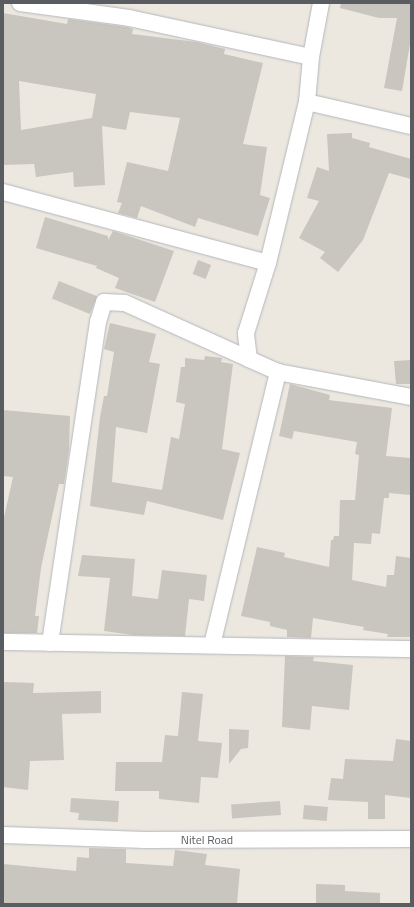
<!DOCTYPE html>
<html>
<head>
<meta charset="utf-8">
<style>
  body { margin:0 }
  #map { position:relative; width:414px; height:907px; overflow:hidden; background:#ece8e0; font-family:"Titillium Web",sans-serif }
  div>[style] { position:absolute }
  .building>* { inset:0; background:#c9c5bf; transform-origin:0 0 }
  .roads { filter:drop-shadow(0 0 1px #b3b7bb) drop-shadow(0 0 1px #b3b7bb) }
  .minor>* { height:16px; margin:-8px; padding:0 8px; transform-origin:8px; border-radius:8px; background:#fff }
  span { translate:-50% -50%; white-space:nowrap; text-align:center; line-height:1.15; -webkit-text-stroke:3.5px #fff; paint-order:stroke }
  .street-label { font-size:12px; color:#595d61 }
  .frame { position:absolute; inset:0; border:4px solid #595d61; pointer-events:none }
</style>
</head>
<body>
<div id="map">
  <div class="building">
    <i style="clip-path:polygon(341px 3px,411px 3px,411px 38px,402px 91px,384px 88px,397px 18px,379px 18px,340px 8px)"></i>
    <i style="clip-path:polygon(evenodd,3px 13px,67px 24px,68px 19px,127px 27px,133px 29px,132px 34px,196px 42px,225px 49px,224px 54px,263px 63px,243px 144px,267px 147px,260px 195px,270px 198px,258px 236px,198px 218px,195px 227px,141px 206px,137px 218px,118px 213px,122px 203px,117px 202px,127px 162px,168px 171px,180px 118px,130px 112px,126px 130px,102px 126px,105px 185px,74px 187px,73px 172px,36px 177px,34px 164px,3px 165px,3px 13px,19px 81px,96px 94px,92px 118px,21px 130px,19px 81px)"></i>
    <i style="clip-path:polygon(352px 133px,352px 138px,370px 143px,369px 147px,411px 159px,411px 179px,389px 173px,363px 240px,338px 272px,320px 258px,325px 252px,299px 238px,319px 201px,307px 198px,317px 167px,329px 171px,327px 134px)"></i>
    <i style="clip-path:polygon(45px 217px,108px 236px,108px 240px,113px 231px,174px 251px,155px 302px,115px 288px,119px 278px,96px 268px,97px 266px,36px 248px)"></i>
    <i style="left:198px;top:260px;width:14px;height:15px;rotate:21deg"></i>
    <i style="left:59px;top:281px;width:41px;height:19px;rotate:22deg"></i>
    <i style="clip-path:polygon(110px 323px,156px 334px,149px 362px,160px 364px,147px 433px,116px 427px,112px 482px,162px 490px,171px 437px,179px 439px,185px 404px,176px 402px,181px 367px,185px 367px,185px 358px,204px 360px,205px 356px,222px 358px,221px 362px,233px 364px,222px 449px,240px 453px,223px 520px,147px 501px,144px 515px,90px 506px,100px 417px,104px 396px,107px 396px,114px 352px,104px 349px)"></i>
    <i style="clip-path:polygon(411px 360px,411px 384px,396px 384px,394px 361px)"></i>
    <i style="clip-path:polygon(290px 384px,330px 395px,329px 400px,392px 408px,386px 456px,411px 458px,411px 495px,389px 493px,389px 498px,384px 498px,380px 534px,372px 533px,371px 544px,354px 543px,352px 580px,386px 587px,387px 575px,394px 575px,396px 556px,411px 558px,411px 637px,387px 637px,388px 634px,363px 630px,364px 627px,313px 618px,311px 638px,287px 637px,287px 630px,270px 626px,270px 622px,241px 616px,257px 547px,285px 553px,284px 557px,329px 567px,331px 540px,333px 540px,334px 536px,339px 536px,340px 500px,355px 500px,359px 455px,355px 454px,357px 442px,294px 431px,292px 439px,279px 436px)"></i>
    <i style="clip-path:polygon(3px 410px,70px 416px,69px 450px,64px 484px,59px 484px,41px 568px,35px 616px,39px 616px,37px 633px,3px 633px,3px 522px,13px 477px,3px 476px)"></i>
    <i style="clip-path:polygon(82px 555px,135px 559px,132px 596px,158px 599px,162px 570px,207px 575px,204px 601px,189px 599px,185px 636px,133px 635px,104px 631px,110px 578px,78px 576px)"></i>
    <i style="clip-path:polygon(285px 656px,314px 657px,313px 661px,353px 665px,349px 710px,312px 706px,310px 730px,282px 727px)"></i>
    <i style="clip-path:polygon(3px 682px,34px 683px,33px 693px,101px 691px,101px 713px,62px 714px,64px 760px,30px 761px,28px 790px,3px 787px)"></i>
    <i style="clip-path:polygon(182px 692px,203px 694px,198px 741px,222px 743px,218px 778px,201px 777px,199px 803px,159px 799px,159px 791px,115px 791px,116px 762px,162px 762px,165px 735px,178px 736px)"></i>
    <i style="clip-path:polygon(229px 729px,249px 730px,248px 748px,241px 749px,229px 764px)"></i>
    <i style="clip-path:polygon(396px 739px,411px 741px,411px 798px,385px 795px,385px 819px,368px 819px,368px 802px,328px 800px,331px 778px,343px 779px,345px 759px,393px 761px)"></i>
    <i style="clip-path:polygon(71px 798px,119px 801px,118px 822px,78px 820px,79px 813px,70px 812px)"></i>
    <i style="left:280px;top:801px;width:14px;height:49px;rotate:86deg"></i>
    <i style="left:304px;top:805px;width:24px;height:14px;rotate:5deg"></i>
    <i style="clip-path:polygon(89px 848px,126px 849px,126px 863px,173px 866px,175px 850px,207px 854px,205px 865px,240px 869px,237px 904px,3px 904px,3px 864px,76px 871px,77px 857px,89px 858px)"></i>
    <i style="clip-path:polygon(316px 884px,345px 885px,345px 891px,380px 893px,380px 904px,316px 904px)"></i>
  </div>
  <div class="roads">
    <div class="minor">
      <i style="left:20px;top:3px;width:110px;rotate:7.8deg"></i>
      <i style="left:129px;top:18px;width:186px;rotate:12.1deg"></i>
      <i style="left:307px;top:102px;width:107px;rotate:13deg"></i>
      <i style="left:3px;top:192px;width:274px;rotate:15deg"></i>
      <i style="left:278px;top:372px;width:135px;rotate:10.6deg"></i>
      <i style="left:3px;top:642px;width:408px;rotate:1deg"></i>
      <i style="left:50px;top:643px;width:325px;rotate:-81.5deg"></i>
      <i style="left:98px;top:322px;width:21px;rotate:-73deg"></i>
      <i style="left:104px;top:302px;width:21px;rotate:3deg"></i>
      <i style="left:125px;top:303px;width:136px;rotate:24.3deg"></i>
      <i style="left:212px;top:645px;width:281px;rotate:-76.4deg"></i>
      <i style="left:278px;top:372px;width:32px;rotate:-156deg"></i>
      <i style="left:249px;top:359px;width:26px;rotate:-97deg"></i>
      <i style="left:246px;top:333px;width:73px;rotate:-72.6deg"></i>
      <i style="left:268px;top:263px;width:166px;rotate:-76.4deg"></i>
      <i style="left:307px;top:102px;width:45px;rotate:-84.9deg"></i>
      <i style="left:311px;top:57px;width:55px;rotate:-79.5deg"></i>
      <i style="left:3px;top:835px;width:142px;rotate:2deg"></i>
      <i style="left:145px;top:840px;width:266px;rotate:-0.2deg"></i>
    </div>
  </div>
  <div class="street-label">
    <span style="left:207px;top:840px">Nitel Road</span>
  </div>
  <div class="frame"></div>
</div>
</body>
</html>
